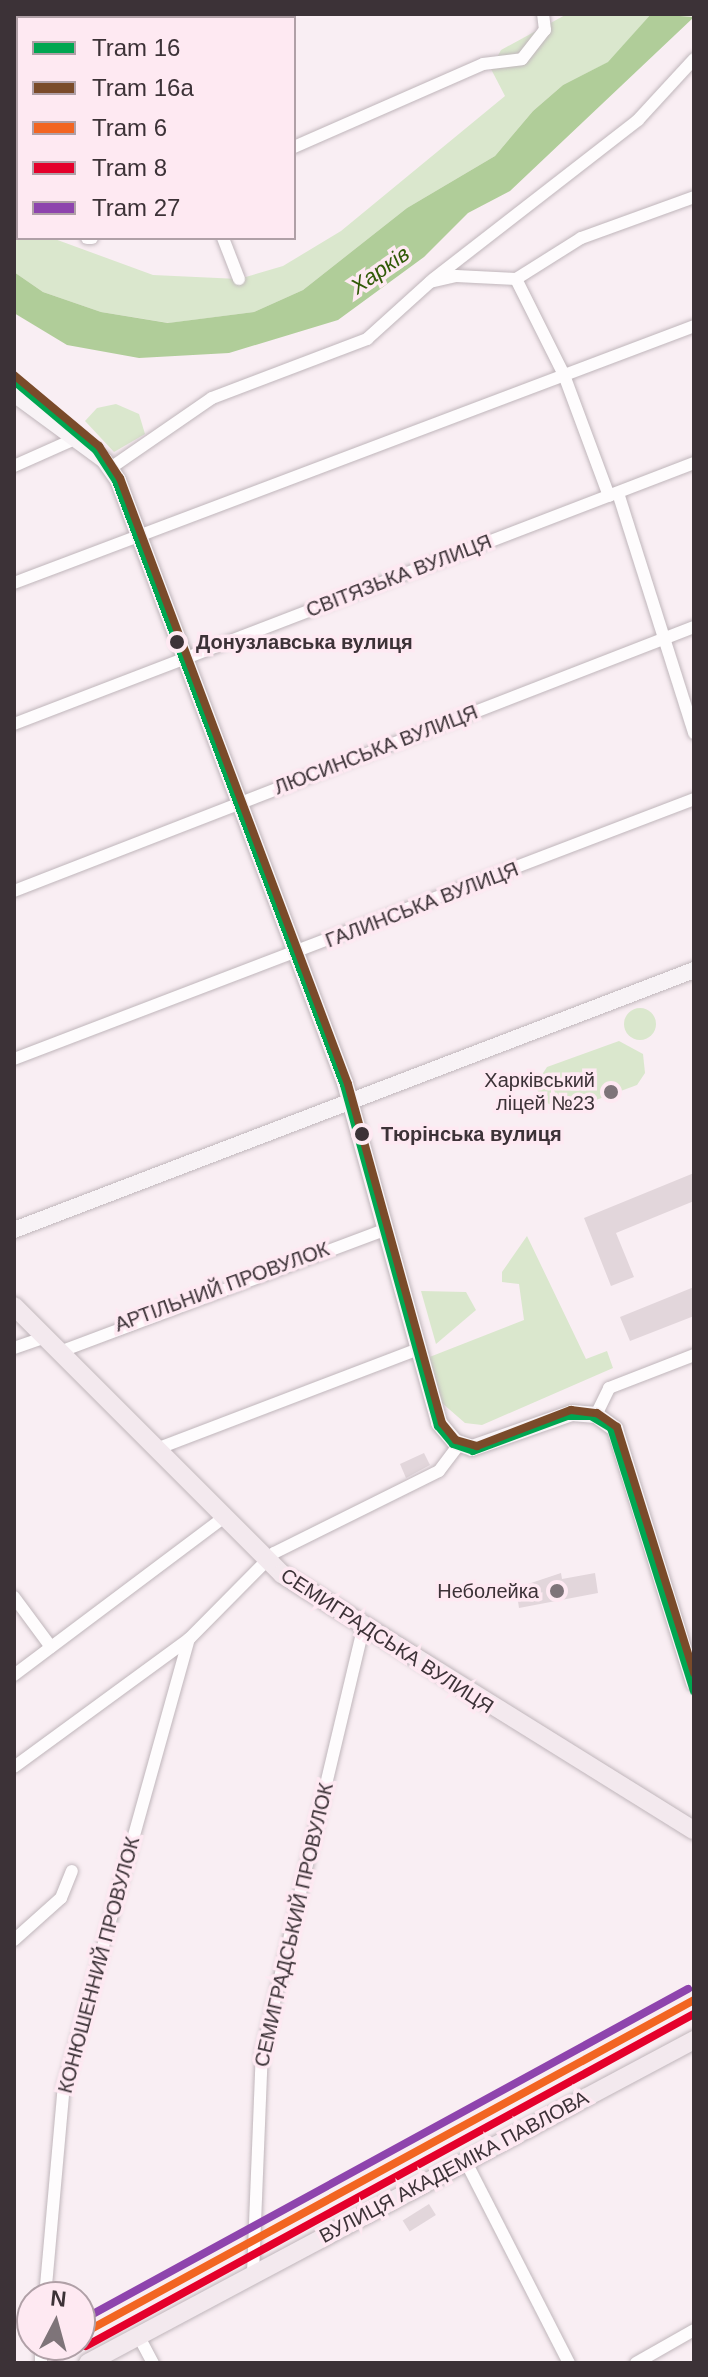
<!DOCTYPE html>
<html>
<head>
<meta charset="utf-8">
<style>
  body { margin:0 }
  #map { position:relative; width:708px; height:2377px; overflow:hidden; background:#f9eef3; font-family:Arial,sans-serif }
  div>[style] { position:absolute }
  .green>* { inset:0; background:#dae7cd }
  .round { border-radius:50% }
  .water>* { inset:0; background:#b0cd99 }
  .building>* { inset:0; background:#e2d6db; transform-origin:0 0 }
  .roads { filter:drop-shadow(0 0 2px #c0b6bb) drop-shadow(0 0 2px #c0b6bb) }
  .street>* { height:12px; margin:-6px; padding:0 6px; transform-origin:6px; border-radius:6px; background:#fefcfd }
  .secondary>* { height:16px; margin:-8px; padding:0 8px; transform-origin:8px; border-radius:8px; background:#f8f3f6 }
  .primary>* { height:18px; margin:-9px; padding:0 9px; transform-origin:9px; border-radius:9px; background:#f3e9ee }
  .tram-1>* { height:8px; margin:-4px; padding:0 4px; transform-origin:4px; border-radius:4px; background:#00a651 }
  .tram-2>* { height:8px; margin:-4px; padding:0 4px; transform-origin:4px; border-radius:4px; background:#7a4b2a }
  .tram-3>* { height:8px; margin:-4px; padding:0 4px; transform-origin:4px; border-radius:4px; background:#f26522 }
  .tram-4>* { height:8px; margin:-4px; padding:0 4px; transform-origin:4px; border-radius:4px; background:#e4002b }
  .tram-5>* { height:8px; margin:-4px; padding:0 4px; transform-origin:4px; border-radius:4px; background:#8e44ad }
  .dots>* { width:22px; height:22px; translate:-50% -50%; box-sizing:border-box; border:4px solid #fee9f2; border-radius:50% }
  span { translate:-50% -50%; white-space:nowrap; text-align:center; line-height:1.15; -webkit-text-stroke:7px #fee9f2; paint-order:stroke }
  .street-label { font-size:20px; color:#3c3237 }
  .stop-label { font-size:20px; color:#3c3237; font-weight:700 }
  .left { translate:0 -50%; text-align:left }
  .poi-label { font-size:20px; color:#3c3237 }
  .right { translate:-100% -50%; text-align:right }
  .water-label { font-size:22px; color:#315a07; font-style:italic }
  .frame { position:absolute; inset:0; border:16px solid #3c3237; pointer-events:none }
  .legend { position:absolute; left:16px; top:16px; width:280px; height:224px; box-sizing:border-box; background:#fee9f2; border:2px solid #b0a0a7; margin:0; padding:10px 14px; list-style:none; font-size:24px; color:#3c3237 }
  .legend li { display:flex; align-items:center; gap:16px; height:40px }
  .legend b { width:40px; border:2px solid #b0a0a7 }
  .north { position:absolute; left:16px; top:2281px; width:80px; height:80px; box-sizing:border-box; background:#fee9f2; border:2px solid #b0a0a7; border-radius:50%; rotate:6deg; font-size:22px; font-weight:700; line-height:32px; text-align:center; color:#3c3237 }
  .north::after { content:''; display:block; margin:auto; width:28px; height:36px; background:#7e7479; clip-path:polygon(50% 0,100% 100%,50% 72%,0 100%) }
</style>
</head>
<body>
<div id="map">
  <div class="green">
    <i style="clip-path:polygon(567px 14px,651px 14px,609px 62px,563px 85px,533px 111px,495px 156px,407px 208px,303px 290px,254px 312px,169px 323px,101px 312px,43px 292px,14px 272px,14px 215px,18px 238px,52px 238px,153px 275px,239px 279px,283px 266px,341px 231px,505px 96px,491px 69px,501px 50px)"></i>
    <i style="clip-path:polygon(116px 404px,139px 414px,145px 434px,114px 452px,85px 421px,97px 408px)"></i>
    <i class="round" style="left:624px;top:1008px;width:32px;height:32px"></i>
    <i style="clip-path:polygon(619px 1041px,643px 1054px,645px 1073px,637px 1085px,566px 1111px,540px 1100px,536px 1084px,547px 1067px)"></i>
    <i style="clip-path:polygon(527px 1236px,586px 1359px,607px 1351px,613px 1368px,482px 1425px,465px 1423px,442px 1403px,427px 1358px,524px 1320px,519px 1284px,502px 1282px,502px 1272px)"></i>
    <i style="clip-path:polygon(421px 1291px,466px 1292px,476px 1310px,436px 1344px)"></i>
  </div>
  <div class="water">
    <i style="clip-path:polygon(651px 14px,694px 17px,510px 191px,468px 213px,424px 257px,338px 320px,229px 353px,139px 358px,67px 345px,14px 313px,14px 272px,43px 292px,101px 312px,168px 323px,254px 312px,303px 290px,407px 208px,495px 156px,533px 111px,563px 85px,608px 62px)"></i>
  </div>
  <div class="building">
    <i style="clip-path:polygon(694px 1173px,694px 1201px,616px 1233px,634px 1277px,611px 1286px,584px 1218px)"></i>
    <i style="clip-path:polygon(694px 1287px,694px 1316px,630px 1341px,620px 1317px)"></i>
    <i style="clip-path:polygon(424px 1453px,430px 1465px,406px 1478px,400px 1464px)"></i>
    <i style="clip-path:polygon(561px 1573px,562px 1579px,595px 1573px,598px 1593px,519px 1608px,516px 1588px)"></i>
    <i style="left:429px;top:2204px;width:13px;height:31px;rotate:58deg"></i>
  </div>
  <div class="roads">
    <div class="street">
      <i style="left:121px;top:14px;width:4px;rotate:76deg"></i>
      <i style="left:268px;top:18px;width:10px;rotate:-24deg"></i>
      <i style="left:14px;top:134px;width:4px;rotate:-14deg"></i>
      <i style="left:294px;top:147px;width:206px;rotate:-23.7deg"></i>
      <i style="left:483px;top:64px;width:39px;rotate:-7deg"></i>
      <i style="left:522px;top:59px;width:37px;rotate:-52deg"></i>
      <i style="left:545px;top:30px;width:16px;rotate:-97deg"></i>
      <i style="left:14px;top:210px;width:6px;rotate:45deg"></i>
      <i style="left:87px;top:238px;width:5px"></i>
      <i style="left:223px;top:238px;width:44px;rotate:68.7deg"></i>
      <i style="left:516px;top:279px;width:107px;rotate:63.4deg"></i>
      <i style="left:564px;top:375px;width:129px;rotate:69.6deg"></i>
      <i style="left:432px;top:280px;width:261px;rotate:-37.8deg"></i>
      <i style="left:638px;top:120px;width:83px;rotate:-47.4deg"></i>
      <i style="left:14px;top:466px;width:67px;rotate:-23.9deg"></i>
      <i style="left:112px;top:467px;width:121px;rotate:-34.6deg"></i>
      <i style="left:212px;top:398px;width:166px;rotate:-20.8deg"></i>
      <i style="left:367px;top:339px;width:85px;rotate:-42.1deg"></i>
      <i style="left:430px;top:282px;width:27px;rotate:-13deg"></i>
      <i style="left:456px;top:276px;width:60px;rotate:2.9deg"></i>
      <i style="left:516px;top:279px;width:77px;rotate:-32.2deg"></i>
      <i style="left:581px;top:238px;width:120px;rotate:-19.9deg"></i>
      <i style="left:618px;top:493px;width:252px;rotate:72.4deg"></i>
      <i style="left:14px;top:583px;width:727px;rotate:-20.7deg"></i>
      <i style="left:14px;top:724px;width:728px;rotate:-21deg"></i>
      <i style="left:14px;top:891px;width:729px;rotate:-21.22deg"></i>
      <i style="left:14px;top:1059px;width:728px;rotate:-20.92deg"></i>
      <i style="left:14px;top:1348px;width:34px;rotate:-19deg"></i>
      <i style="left:62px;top:1351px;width:346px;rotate:-20.6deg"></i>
      <i style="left:596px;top:1415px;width:30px;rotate:-64deg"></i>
      <i style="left:609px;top:1388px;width:91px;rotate:-21.2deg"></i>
      <i style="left:159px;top:1448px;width:277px;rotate:-20.9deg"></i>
      <i style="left:14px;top:1597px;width:62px;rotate:53.5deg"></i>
      <i style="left:14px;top:1675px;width:266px;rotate:-36.9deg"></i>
      <i style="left:14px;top:1767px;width:217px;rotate:-36.2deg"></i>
      <i style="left:189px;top:1639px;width:121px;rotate:-45.3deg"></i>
      <i style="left:274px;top:1553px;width:184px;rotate:-26.4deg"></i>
      <i style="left:439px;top:1471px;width:34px;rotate:-53deg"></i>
      <i style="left:14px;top:1940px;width:63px;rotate:-41.8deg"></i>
      <i style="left:61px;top:1898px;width:29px;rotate:-68deg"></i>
      <i style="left:465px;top:2160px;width:228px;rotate:62.9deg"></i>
      <i style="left:253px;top:2273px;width:220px;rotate:-87.7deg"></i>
      <i style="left:262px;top:2053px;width:437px;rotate:-76.6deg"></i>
      <i style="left:45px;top:2297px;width:212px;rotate:-84.9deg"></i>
      <i style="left:64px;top:2086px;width:464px;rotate:-74.4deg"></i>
      <i style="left:138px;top:2335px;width:32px;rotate:62deg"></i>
      <i style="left:41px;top:2363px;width:18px;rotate:-90deg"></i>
      <i style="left:636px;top:2363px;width:67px;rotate:-29.6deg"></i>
    </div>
    <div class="secondary">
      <i style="left:14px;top:394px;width:112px;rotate:36.3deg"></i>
      <i style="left:104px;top:460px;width:24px;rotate:55deg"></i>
      <i style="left:118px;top:480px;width:644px;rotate:69.37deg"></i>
      <i style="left:345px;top:1083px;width:353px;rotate:74.5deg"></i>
      <i style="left:439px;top:1423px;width:25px;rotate:50deg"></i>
      <i style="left:455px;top:1442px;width:18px;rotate:19deg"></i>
      <i style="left:472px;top:1448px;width:106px;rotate:-19.3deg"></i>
      <i style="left:572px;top:1413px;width:24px;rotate:5deg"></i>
      <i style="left:596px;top:1415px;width:24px;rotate:36deg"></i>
      <i style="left:615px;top:1429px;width:266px;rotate:72.7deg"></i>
      <i style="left:14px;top:1230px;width:728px;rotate:-20.92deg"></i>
    </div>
    <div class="primary">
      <i style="left:14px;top:1306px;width:379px;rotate:45deg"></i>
      <i style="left:282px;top:1574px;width:485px;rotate:31.9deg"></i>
      <i style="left:88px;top:2363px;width:687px;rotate:-28.06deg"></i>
    </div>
  </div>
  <div class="tram-1">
    <i style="left:14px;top:381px;width:107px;rotate:40.1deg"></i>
    <i style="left:96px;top:450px;width:37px;rotate:57deg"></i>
    <i style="left:116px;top:481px;width:646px;rotate:69.32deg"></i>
    <i style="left:344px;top:1085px;width:354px;rotate:74.6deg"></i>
    <i style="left:438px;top:1426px;width:23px;rotate:50deg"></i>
    <i style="left:453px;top:1444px;width:21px;rotate:19deg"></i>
    <i style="left:473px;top:1451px;width:100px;rotate:-20.4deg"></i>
    <i style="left:567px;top:1416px;width:24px"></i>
    <i style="left:591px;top:1416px;width:23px;rotate:31deg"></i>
    <i style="left:611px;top:1428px;width:276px;rotate:72.5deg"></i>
  </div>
  <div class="tram-2">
    <i style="left:14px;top:375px;width:111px;rotate:39.9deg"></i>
    <i style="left:99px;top:446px;width:38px;rotate:57deg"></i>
    <i style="left:120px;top:478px;width:647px;rotate:69.38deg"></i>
    <i style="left:348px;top:1084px;width:352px;rotate:74.5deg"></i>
    <i style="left:442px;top:1423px;width:22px;rotate:51deg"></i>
    <i style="left:456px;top:1440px;width:22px;rotate:16deg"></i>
    <i style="left:477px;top:1446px;width:101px;rotate:-21deg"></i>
    <i style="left:571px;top:1410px;width:26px;rotate:7deg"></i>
    <i style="left:597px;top:1413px;width:24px;rotate:35deg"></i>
    <i style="left:617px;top:1427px;width:258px;rotate:72.6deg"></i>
  </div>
  <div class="tram-3">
    <i style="left:80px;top:2335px;width:699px;rotate:-28.62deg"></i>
  </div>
  <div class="tram-4">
    <i style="left:86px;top:2346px;width:693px;rotate:-28.64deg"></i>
  </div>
  <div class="tram-5">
    <i style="left:80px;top:2321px;width:693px;rotate:-28.64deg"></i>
  </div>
  <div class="dots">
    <i style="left:177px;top:642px;background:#3c3237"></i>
    <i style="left:611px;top:1092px;background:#7e7479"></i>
    <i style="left:362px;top:1134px;background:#3c3237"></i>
    <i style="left:557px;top:1591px;background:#7e7479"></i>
  </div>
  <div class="street-label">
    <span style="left:399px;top:576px;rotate:-21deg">СВІТЯЗЬКА ВУЛИЦЯ</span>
    <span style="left:376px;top:750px;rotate:-21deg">ЛЮСИНСЬКА ВУЛИЦЯ</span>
    <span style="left:422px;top:905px;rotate:-21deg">ГАЛИНСЬКА ВУЛИЦЯ</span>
    <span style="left:222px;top:1287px;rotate:-20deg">АРТІЛЬНИЙ ПРОВУЛОК</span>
    <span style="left:387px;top:1641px;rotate:33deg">СЕМИГРАДСЬКА ВУЛИЦЯ</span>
    <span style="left:294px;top:1925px;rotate:-77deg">СЕМИГРАДСЬКИЙ ПРОВУЛОК</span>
    <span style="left:99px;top:1965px;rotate:-75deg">КОНЮШЕННИЙ ПРОВУЛОК</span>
    <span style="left:454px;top:2167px;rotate:-28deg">ВУЛИЦЯ АКАДЕМІКА ПАВЛОВА</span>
  </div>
  <div class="stop-label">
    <span class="left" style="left:196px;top:642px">Донузлавська вулиця</span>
    <span class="left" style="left:381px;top:1134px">Тюрінська вулиця</span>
  </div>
  <div class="poi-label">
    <span class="right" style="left:595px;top:1092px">Харківський<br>ліцей №23</span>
    <span class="right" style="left:539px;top:1591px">Неболейка</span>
  </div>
  <div class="water-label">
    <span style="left:380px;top:270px;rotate:-35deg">Харків</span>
  </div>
  <div class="frame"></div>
  <ul class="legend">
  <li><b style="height:10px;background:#00a651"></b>Tram 16</li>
  <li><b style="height:10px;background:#7a4b2a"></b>Tram 16a</li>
  <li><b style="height:10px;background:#f26522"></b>Tram 6</li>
  <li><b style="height:10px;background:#e4002b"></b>Tram 8</li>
  <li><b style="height:10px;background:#8e44ad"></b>Tram 27</li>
  </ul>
  <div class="north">N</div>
</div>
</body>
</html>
